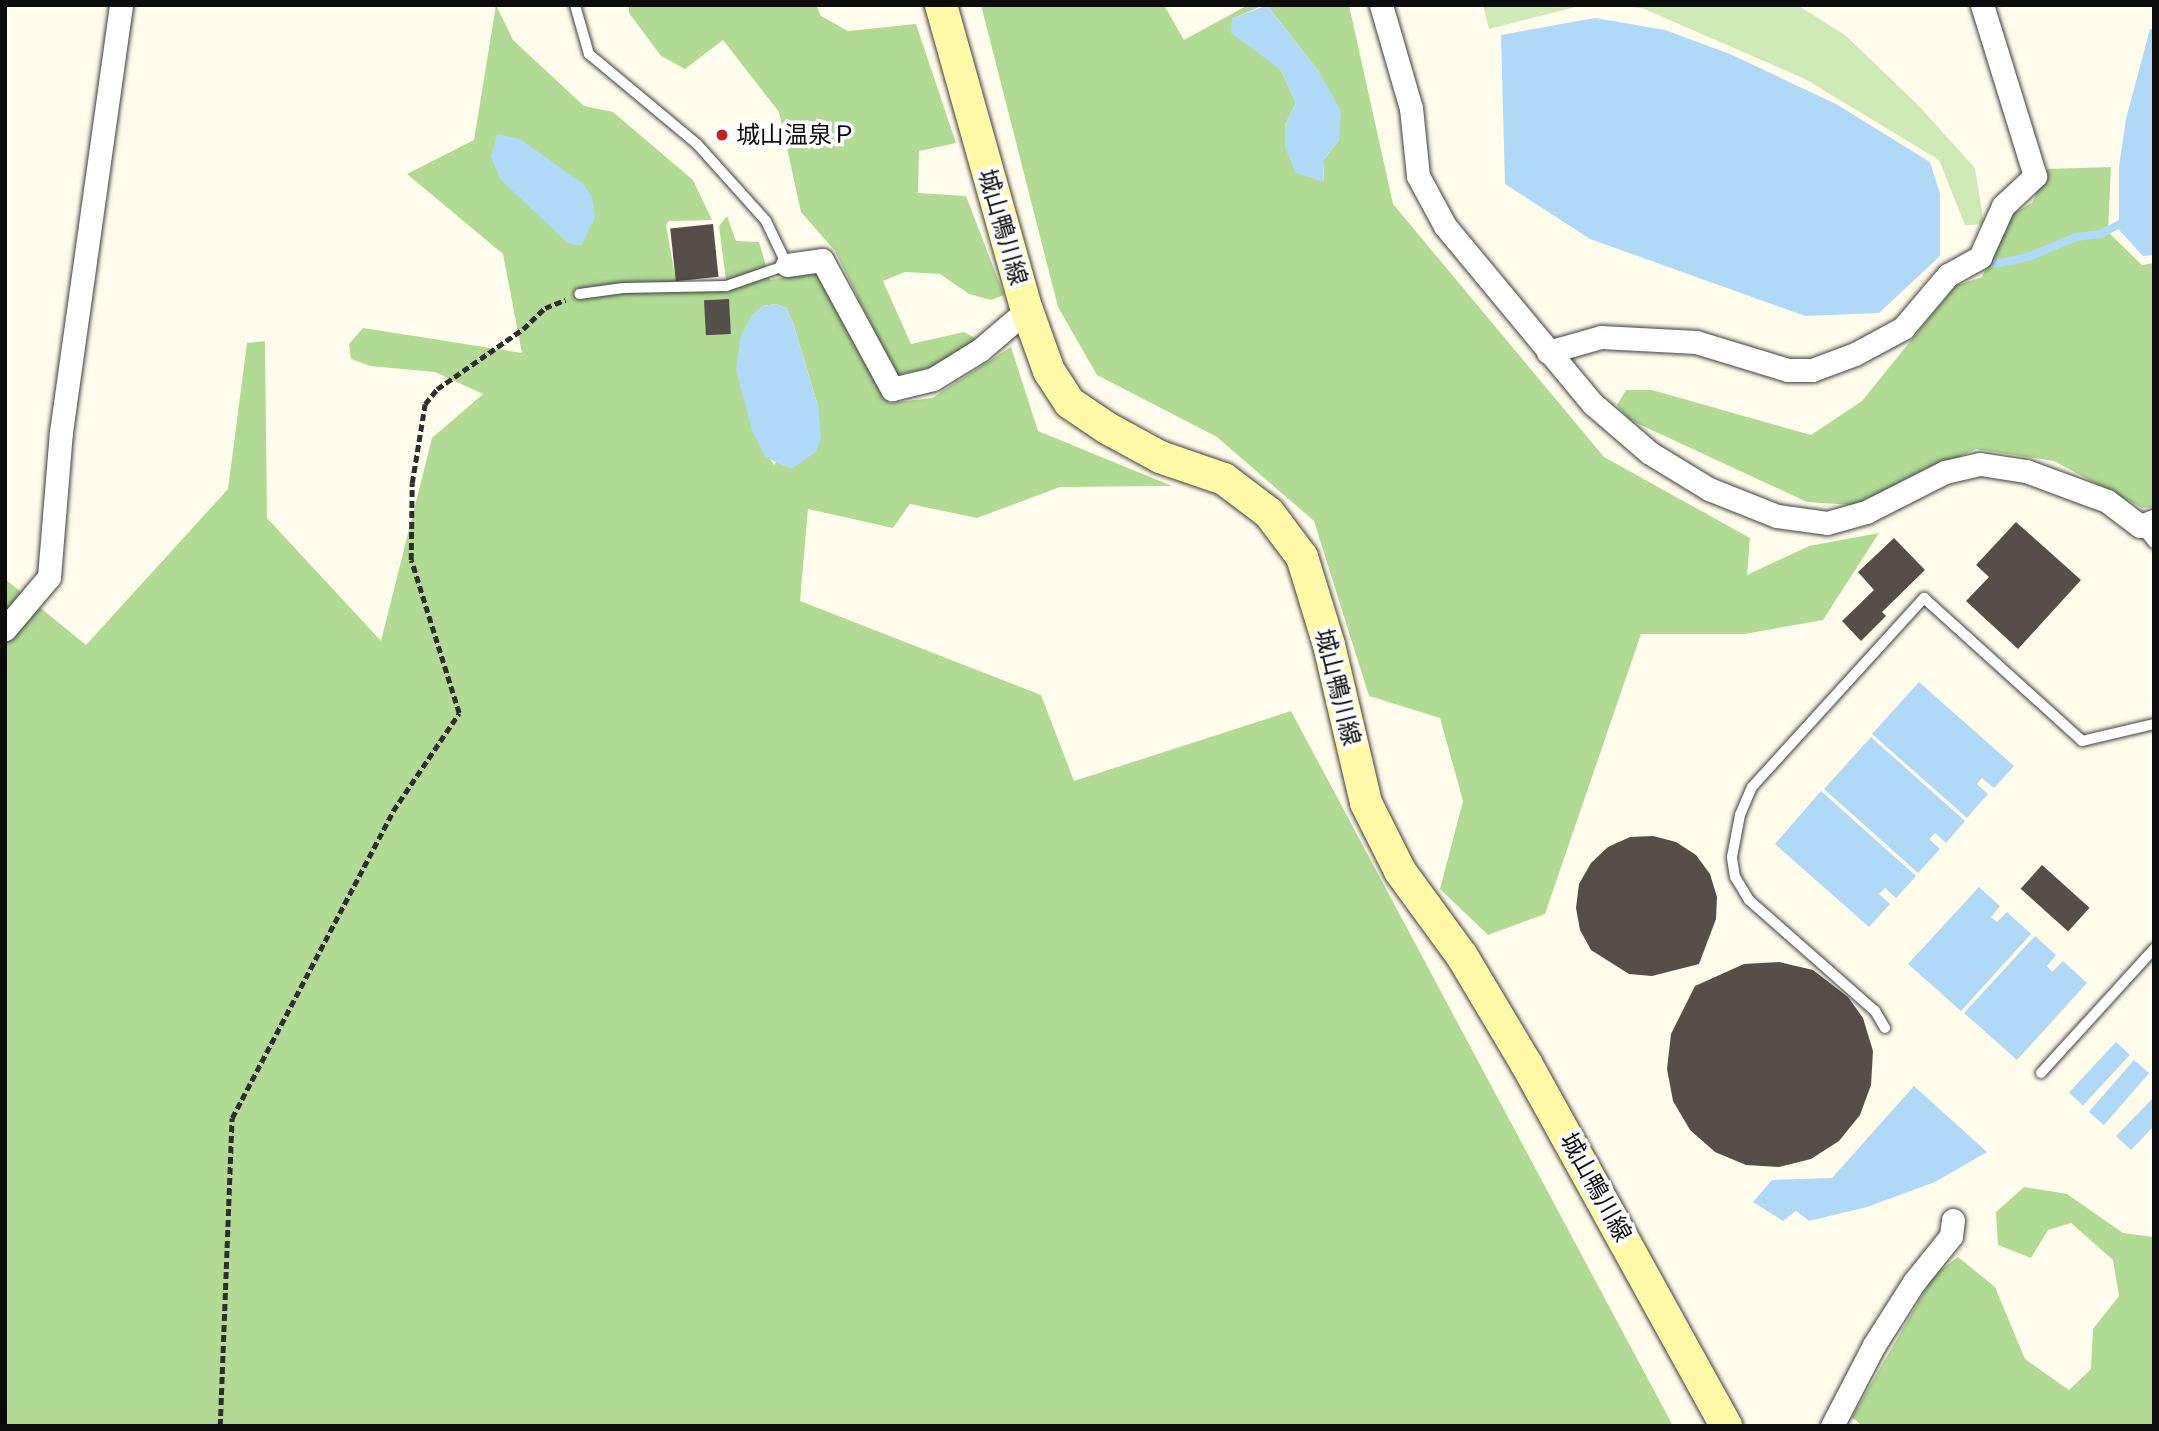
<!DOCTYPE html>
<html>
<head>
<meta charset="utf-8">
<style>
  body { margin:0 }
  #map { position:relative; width:2159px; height:1431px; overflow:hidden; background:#fffcec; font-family:"PT Serif","Noto Sans JP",serif }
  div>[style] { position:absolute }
  .green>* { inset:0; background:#cee9b6 }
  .forest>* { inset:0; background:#b1da95 }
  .water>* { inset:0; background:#b0d9f7; transform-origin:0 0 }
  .stream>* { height:8px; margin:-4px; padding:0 4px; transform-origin:4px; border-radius:4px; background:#b0d9f7 }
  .building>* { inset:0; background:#554e49; transform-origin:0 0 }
  .path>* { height:4.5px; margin-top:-2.25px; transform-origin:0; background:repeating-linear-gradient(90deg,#2e2e2e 0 7px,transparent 0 10.5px) }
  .roads { filter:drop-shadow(0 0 2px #3f3f3f) drop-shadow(0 0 2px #3f3f3f) }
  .service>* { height:10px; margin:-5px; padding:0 5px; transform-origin:5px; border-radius:5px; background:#fff }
  .minor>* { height:23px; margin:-11.5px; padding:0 11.5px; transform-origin:11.5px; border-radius:11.5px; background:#fff }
  .secondary>* { height:32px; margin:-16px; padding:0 16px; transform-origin:16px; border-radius:16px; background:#fff9a7 }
  .dots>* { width:19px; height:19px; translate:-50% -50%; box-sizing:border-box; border:4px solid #fff; border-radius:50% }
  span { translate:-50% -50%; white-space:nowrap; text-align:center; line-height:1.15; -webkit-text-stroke:7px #fff; paint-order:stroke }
  .poi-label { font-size:24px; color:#0c0c0c }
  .left { translate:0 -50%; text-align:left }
  .street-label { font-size:24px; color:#0c0c0c }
  .frame { position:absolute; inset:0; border:7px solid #0c0c0c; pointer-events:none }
</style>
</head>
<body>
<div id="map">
  <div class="green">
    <i style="clip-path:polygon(1483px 5px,1583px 5px,1489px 29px)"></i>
    <i style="clip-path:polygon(1609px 5px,1797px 5px,1845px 35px,1917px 104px,1975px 168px,1984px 224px,1965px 225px,1939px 160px,1805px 79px,1642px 8px)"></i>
  </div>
  <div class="forest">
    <i style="clip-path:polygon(evenodd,496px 5px,513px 40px,584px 106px,613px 112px,693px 180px,712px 220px,669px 221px,666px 225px,678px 292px,727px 288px,719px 226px,727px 216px,736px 241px,759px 242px,770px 280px,815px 271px,889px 403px,932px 398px,1011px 347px,1038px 431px,1172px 486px,1060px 487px,977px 518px,910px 504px,893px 528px,808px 509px,800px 601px,1041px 695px,1074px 781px,1291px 711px,1673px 1426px,5px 1426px,5px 579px,86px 645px,228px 489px,247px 343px,265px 341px,267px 518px,381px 641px,432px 438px,483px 394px,435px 372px,370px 366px,351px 359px,349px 344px,363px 328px,522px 353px,503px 254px,407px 174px,474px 140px,496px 5px,583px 183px,568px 243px,552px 227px,583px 183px,496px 5px,776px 304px,786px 308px,793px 323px,818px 406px,774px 465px,752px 430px,751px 317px,763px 306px,776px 304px)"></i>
    <i style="clip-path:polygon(629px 5px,816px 5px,821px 16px,848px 31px,916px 24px,956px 143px,919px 151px,918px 193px,966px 196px,1004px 295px,991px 300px,969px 294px,940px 274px,905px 272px,883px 281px,911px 344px,964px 332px,977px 339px,933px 367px,896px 375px,835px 251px,801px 212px,779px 112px,723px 40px,685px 69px,661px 56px,629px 13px)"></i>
    <i style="clip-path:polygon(981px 5px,1164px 5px,1184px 40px,1248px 5px,1264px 5px,1232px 19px,1281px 70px,1296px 103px,1285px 125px,1324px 181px,1323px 161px,1339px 140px,1319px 72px,1267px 5px,1349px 5px,1393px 204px,1604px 457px,1750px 538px,1747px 575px,1809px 546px,1879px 533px,1823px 620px,1745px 634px,1641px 634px,1545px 914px,1488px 935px,1440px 889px,1463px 801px,1440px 718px,1369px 696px,1314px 521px,1217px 437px,1097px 375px,1058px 307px)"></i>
    <i style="clip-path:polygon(2111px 167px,2108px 232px,2142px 265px,2154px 263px,2154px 507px,2142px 508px,2054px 461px,1976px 449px,1853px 505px,1807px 502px,1630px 420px,1617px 405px,1626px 390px,1652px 390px,1811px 435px,1862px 401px,1955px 286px,1982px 277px,2007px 217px,2032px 203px,2048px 169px)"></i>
    <i style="clip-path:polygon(2024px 1187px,2067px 1194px,2123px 1233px,2154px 1237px,2154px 1426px,1862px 1426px,1852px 1417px,1934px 1275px,1958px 1257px,1995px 1287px,2025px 1359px,2069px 1390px,2091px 1369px,2093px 1329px,2119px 1296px,2113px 1260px,2071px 1223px,2048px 1230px,2031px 1258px,1998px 1245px,1996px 1212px)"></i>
  </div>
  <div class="water">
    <i style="clip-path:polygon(1267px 5px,1319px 72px,1341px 111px,1339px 140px,1323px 161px,1324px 182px,1296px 173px,1285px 148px,1285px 125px,1296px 103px,1281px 70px,1231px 33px,1232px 19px)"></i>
    <i style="clip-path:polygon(1595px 18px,1665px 30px,1730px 54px,1836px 104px,1930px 162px,1940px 194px,1940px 256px,1879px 313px,1805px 316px,1590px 239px,1505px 184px,1501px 35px)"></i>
    <i style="clip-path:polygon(2150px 29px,2154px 29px,2154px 255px,2143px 256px,2119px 230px,2119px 167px,2126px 119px)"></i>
    <i style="clip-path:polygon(497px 134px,520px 139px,583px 184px,592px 197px,595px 218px,581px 246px,568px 243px,501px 180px,491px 157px)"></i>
    <i style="clip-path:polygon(776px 304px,786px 308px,793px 323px,818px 406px,821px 437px,816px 452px,791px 469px,765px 457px,752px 430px,736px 370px,741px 335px,751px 317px,763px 306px)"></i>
    <i style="clip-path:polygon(1919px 682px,2014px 766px,1994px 788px,1982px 778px,1977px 784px,1988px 794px,1967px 818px,1872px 734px)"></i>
    <i style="clip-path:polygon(1871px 737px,1965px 821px,1946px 843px,1935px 833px,1929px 839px,1940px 849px,1918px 873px,1824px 789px)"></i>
    <i style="clip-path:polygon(1821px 791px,1916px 876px,1896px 898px,1885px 888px,1879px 894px,1890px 904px,1869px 927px,1775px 844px)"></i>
    <i style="clip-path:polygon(1979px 887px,2000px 906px,1991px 917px,1997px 922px,2007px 912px,2031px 934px,1961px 1011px,1908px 964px)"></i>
    <i style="clip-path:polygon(2035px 936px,2056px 955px,2047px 966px,2052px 972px,2063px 961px,2087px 983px,2017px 1060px,1964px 1013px)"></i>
    <i style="left:2116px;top:1042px;width:19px;height:69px;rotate:43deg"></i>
    <i style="left:2134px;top:1060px;width:20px;height:69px;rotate:41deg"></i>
    <i style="clip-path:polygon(1914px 1086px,1987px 1152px,1935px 1182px,1867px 1207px,1809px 1221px,1796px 1211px,1783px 1221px,1753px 1202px,1772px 1180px,1832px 1178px)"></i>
    <i style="clip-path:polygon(2154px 1097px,2154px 1126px,2131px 1150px,2116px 1136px)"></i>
  </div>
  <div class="stream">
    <i style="left:1995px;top:264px;width:34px;rotate:-12deg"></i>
    <i style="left:2028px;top:257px;width:52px;rotate:-22.6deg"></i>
    <i style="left:2076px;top:237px;width:25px;rotate:-7deg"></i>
    <i style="left:2101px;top:234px;width:30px;rotate:-28deg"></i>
  </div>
  <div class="building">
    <i style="left:713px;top:224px;width:53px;height:43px;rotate:84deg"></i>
    <i style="left:729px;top:299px;width:35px;height:25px;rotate:87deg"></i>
    <i style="clip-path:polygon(2016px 522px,2081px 580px,2018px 649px,1966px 601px,1989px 577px,1976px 565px)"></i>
    <i style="clip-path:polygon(1894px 538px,1925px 570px,1882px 612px,1886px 616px,1861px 641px,1842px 621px,1874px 590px,1858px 572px)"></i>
    <i style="clip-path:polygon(1653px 836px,1676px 842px,1696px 855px,1710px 874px,1717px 897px,1716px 919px,1699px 964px,1652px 976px,1629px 974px,1591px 950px,1580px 930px,1576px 908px,1579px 884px,1591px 863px,1608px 847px,1630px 837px)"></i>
    <i style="left:2042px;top:865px;width:64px;height:32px;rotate:42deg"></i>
    <i style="clip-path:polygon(1779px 962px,1813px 970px,1848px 997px,1863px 1018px,1873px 1051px,1871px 1085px,1860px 1115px,1839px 1141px,1811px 1159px,1779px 1167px,1746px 1165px,1715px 1152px,1690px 1130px,1673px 1101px,1667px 1069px,1671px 1034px,1695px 986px,1744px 964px)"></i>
  </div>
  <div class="path">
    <i style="left:220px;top:1426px;width:308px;rotate:-87.8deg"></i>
    <i style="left:232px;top:1118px;width:347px;rotate:-62.3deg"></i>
    <i style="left:393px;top:811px;width:118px;rotate:-56deg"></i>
    <i style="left:459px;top:713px;width:160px;rotate:-107.4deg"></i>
    <i style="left:411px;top:560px;width:77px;rotate:-89.3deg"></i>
    <i style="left:412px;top:483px;width:80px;rotate:-80.7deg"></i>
    <i style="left:425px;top:404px;width:19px;rotate:-51deg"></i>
    <i style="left:437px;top:389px;width:105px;rotate:-34.9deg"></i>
    <i style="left:523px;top:329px;width:30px;rotate:-44deg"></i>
    <i style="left:545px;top:308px;width:22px;rotate:-22deg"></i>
  </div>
  <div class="roads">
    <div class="service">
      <i style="left:575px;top:5px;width:51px;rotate:74.1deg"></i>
      <i style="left:589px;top:54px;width:141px;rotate:39.8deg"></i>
      <i style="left:697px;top:144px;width:103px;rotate:48.1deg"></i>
      <i style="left:766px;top:221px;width:49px;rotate:64.5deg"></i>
      <i style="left:787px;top:265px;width:65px;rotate:161deg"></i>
      <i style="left:726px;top:286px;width:103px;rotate:178.9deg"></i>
      <i style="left:623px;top:288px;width:44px;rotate:172.2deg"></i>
      <i style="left:2140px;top:526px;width:22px;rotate:51deg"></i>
      <i style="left:1885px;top:1028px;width:20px;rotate:-120deg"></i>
      <i style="left:1875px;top:1011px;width:168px;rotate:-138.6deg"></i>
      <i style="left:1749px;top:900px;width:27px;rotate:-121deg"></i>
      <i style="left:1735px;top:877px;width:20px;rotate:-99deg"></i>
      <i style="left:1732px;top:857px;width:43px;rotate:-79.2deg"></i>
      <i style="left:1740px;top:815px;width:30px;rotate:-67deg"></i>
      <i style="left:1752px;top:787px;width:256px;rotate:-47.7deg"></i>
      <i style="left:1924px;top:598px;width:213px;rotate:42.1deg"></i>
      <i style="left:2082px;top:741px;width:74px;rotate:-13.3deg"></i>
      <i style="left:2041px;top:1073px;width:168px;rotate:-47.7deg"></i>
    </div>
    <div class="minor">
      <i style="left:1381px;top:5px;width:107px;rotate:73.8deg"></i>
      <i style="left:1411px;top:108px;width:68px;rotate:84.1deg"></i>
      <i style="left:1418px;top:176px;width:57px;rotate:61.6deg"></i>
      <i style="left:1445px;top:226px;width:231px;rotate:50.3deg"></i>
      <i style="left:1593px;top:404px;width:75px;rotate:40.7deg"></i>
      <i style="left:1650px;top:453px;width:69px;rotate:31.4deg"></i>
      <i style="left:1709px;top:489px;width:73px;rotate:21.7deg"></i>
      <i style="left:1777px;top:516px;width:50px;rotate:8deg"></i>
      <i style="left:1827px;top:523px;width:41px;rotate:-15.8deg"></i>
      <i style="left:1866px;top:512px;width:89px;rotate:-26.9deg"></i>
      <i style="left:1945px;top:472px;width:36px;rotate:-13deg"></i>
      <i style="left:1980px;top:464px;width:47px;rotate:8.7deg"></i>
      <i style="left:2026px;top:471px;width:86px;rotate:20.3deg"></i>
      <i style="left:2107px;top:501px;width:41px;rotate:37.1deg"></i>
      <i style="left:2140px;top:526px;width:15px;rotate:-20deg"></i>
      <i style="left:787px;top:265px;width:35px;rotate:-8deg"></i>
      <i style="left:822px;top:260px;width:147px;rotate:61.5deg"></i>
      <i style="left:892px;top:389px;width:42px;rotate:-13.7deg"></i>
      <i style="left:933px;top:379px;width:55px;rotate:-31.7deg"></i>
      <i style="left:980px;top:350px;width:62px;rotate:-40.4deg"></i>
      <i style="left:1548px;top:352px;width:55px;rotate:-15.8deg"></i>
      <i style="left:1601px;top:337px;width:95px;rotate:3deg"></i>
      <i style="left:1696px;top:342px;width:96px;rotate:16.9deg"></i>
      <i style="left:1788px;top:370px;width:24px"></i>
      <i style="left:1812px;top:370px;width:46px;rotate:-20.4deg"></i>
      <i style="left:1855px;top:354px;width:55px;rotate:-28.4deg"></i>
      <i style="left:1903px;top:328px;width:70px;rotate:-49.7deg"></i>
      <i style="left:1948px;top:275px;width:37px;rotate:-29deg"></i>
      <i style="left:1980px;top:257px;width:56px;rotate:-65.7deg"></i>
      <i style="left:2003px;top:206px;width:44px;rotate:-43.2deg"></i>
      <i style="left:2035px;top:176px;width:179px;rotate:-107.2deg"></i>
      <i style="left:5px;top:629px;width:68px;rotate:-49.8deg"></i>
      <i style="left:49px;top:577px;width:145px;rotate:-85.3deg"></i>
      <i style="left:61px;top:432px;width:431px;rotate:-82deg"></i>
      <i style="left:1832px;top:1426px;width:91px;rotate:-62.6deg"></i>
      <i style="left:1874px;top:1345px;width:75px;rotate:-57.6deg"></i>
      <i style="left:1914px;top:1282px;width:59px;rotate:-51.2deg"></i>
      <i style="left:1951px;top:1236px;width:16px;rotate:-83deg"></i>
    </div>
    <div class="secondary">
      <i style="left:941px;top:5px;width:317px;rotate:74.3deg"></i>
      <i style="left:1027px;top:310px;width:65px;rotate:70.2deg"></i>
      <i style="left:1049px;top:371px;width:38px;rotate:57deg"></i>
      <i style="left:1070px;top:403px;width:45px;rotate:34deg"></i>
      <i style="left:1107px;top:428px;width:60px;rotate:28.7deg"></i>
      <i style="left:1160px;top:457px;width:68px;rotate:19deg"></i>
      <i style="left:1224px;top:479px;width:56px;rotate:37.1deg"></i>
      <i style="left:1269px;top:513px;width:55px;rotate:53.1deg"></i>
      <i style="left:1302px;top:557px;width:92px;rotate:72.9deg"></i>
      <i style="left:1329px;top:645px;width:162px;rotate:76.8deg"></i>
      <i style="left:1366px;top:803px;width:76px;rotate:63.4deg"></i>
      <i style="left:1400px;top:871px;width:105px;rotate:53.9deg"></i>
      <i style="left:1462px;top:956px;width:127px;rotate:59.2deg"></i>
      <i style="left:1527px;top:1065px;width:412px;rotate:61.1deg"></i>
    </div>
  </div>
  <div class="dots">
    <i style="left:722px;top:135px;background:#be2324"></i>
  </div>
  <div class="poi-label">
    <span class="left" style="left:736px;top:135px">城山温泉Ｐ</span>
  </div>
  <div class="street-label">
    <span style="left:1003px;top:227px;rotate:74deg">城山鴨川線</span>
    <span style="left:1338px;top:687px;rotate:76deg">城山鴨川線</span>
    <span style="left:1596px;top:1187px;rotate:61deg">城山鴨川線</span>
  </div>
  <div class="frame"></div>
</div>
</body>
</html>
